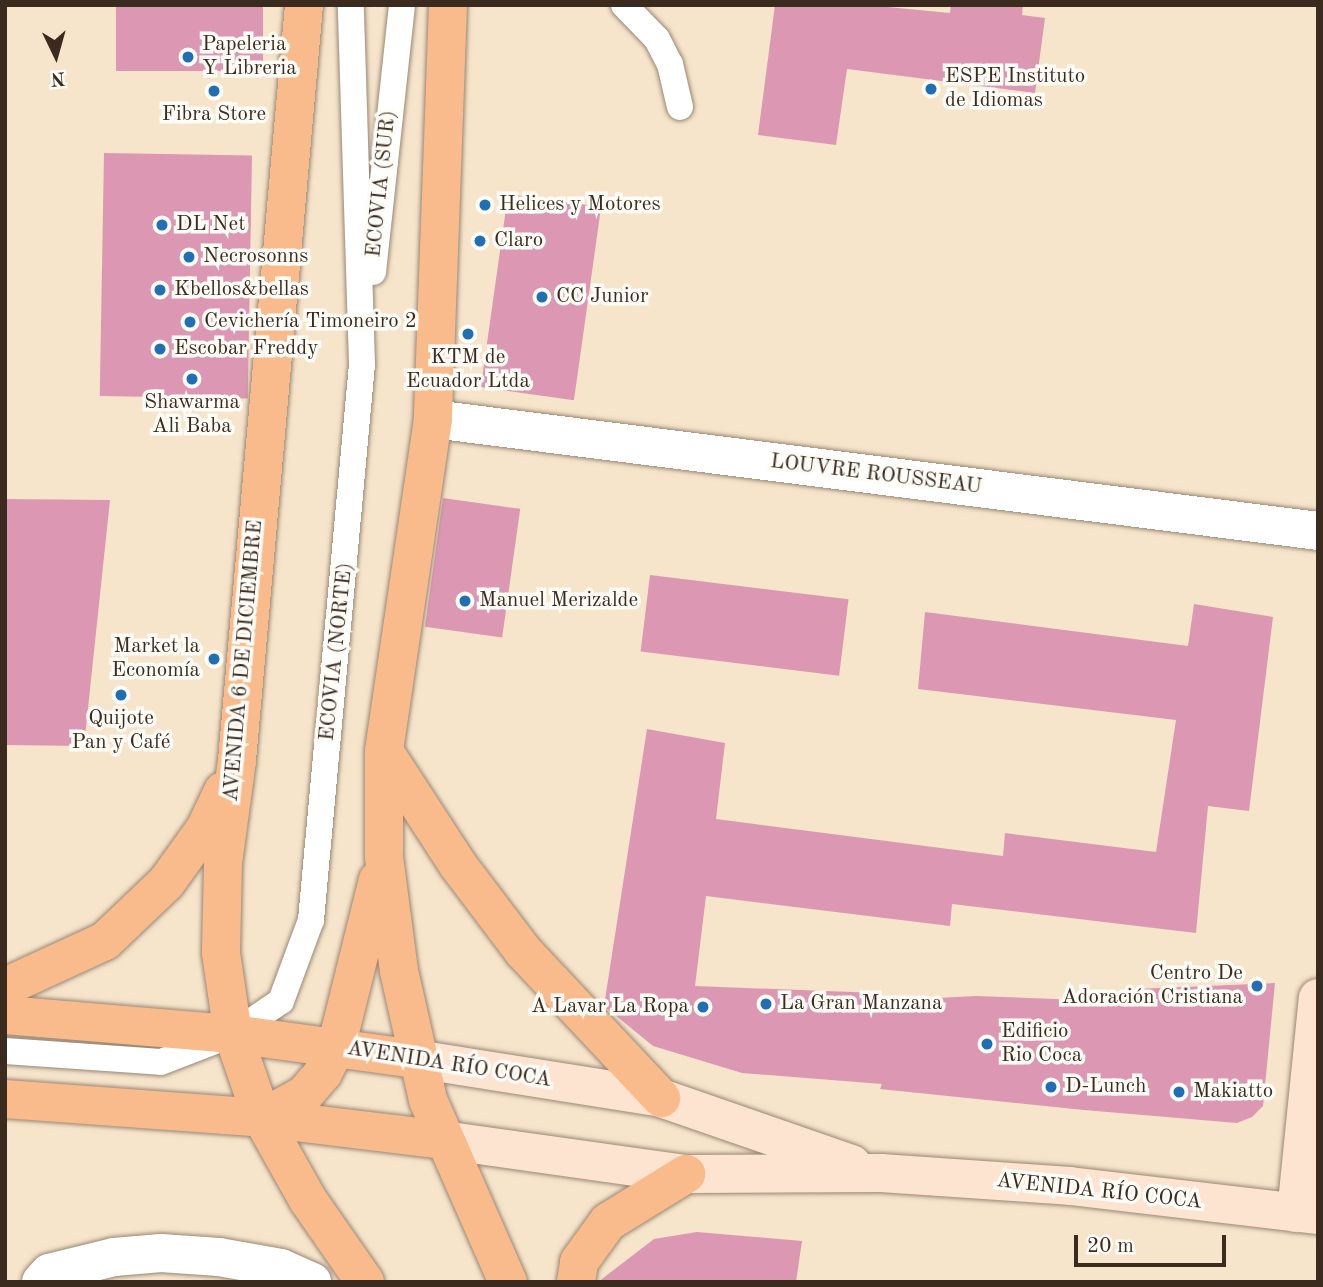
<!DOCTYPE html>
<html>
<head>
<meta charset="utf-8">
<style>
  body { margin:0 }
  #map { position:relative; width:1323px; height:1287px; overflow:hidden; background:#f6e4cb; font-family:"Old Standard TT",serif }
  div>[style] { position:absolute }
  .building>* { inset:0; background:#dc98b3; transform-origin:0 0 }
  .roads { filter:drop-shadow(0 0 2px #988774) drop-shadow(0 0 2px #988774) }
  .lane>* { height:26px; margin:-13px; padding:0 13px; transform-origin:13px; border-radius:13px; background:#fff }
  .street>* { height:38px; margin:-19px; padding:0 19px; transform-origin:19px; border-radius:19px; background:#fff }
  .secondary>* { height:38px; margin:-19px; padding:0 19px; transform-origin:19px; border-radius:19px; background:#fde4d1 }
  .primary>* { height:38px; margin:-19px; padding:0 19px; transform-origin:19px; border-radius:19px; background:#fabb8c }
  .dots>* { width:19px; height:19px; translate:-50% -50%; box-sizing:border-box; border:4px solid #fdfcf7; border-radius:50% }
  span { translate:-50% -50%; white-space:nowrap; text-align:center; line-height:1.15; -webkit-text-stroke:7px #fdfcf7; paint-order:stroke }
  .poi-label { font-size:21px; color:#3b2a1e }
  .left { translate:0 -50%; text-align:left }
  .right { translate:-100% -50%; text-align:right }
  .street-label { font-size:21px; color:#3b2a1e }
  .frame { position:absolute; inset:0; border:7px solid #3b2a1e; pointer-events:none }
  .north { position:absolute; left:21px; top:21px; width:70px; height:70px; -webkit-text-stroke:5px #fdfcf7; paint-order:stroke; rotate:175deg; font-size:19px; font-weight:700; line-height:28px; text-align:center; color:#3b2a1e }
  .north::after { content:''; display:block; margin:auto; width:24px; height:32px; background:#3b2a1e; clip-path:polygon(50% 0,100% 100%,50% 72%,0 100%) }
  .scale { position:absolute; left:1074px; top:1235px; width:152px; height:32px; box-sizing:border-box; border:4px solid #3b2a1e; border-top:0; padding-left:9px; font-size:21px; line-height:24px; white-space:nowrap; color:#3b2a1e; -webkit-text-stroke:5px #fdfcf7; paint-order:stroke }
</style>
</head>
<body>
<div id="map">
  <div class="building">
    <i style="left:116px;top:5px;width:147px;height:66px"></i>
    <i style="clip-path:polygon(775px 5px,867px 5px,950px 13px,951px 5px,1023px 5px,1022px 15px,1045px 18px,1035px 93px,847px 69px,836px 145px,758px 135px)"></i>
    <i style="left:104px;top:153px;width:148px;height:243px;rotate:1deg"></i>
    <i style="left:508px;top:194px;width:94px;height:195px;rotate:8deg"></i>
    <i style="left:443px;top:498px;width:78px;height:130px;rotate:8deg"></i>
    <i style="clip-path:polygon(5px 499px,110px 500px,84px 746px,5px 745px)"></i>
    <i style="left:650px;top:575px;width:200px;height:77px;rotate:7deg"></i>
    <i style="clip-path:polygon(1194px 604px,1273px 617px,1249px 811px,1208px 806px,1196px 933px,952px 904px,950px 926px,706px 896px,695px 986px,878px 993px,877px 1001px,976px 996px,1134px 1002px,1135px 989px,1275px 983px,1263px 1106px,1252px 1117px,1237px 1123px,1084px 1110px,880px 1089px,882px 1084px,742px 1073px,653px 1046px,604px 1006px,647px 729px,725px 743px,716px 819px,1003px 856px,1005px 833px,1156px 852px,1176px 720px,918px 689px,925px 612px,1188px 646px)"></i>
    <i style="clip-path:polygon(697px 1232px,802px 1241px,796px 1282px,598px 1282px,654px 1239px)"></i>
  </div>
  <div class="roads">
    <div class="lane">
      <i style="left:624px;top:5px;width:47px;rotate:45.9deg"></i>
      <i style="left:657px;top:39px;width:28px;rotate:63deg"></i>
      <i style="left:670px;top:64px;width:44px;rotate:76.9deg"></i>
      <i style="left:373px;top:272px;width:269px;rotate:-83.8deg"></i>
      <i style="left:5px;top:1051px;width:156px;rotate:4deg"></i>
      <i style="left:161px;top:1062px;width:77px;rotate:-21.3deg"></i>
      <i style="left:233px;top:1034px;width:58px;rotate:-34.5deg"></i>
      <i style="left:281px;top:1001px;width:86px;rotate:-69.7deg"></i>
      <i style="left:311px;top:920px;width:558px;rotate:-84.76deg"></i>
      <i style="left:362px;top:364px;width:359px;rotate:-91.8deg"></i>
    </div>
    <div class="street">
      <i style="left:433px;top:419px;width:892px;rotate:7.21deg"></i>
      <i style="left:41px;top:1282px;width:12px;rotate:-48deg"></i>
      <i style="left:49px;top:1273px;width:67px;rotate:-13.8deg"></i>
      <i style="left:114px;top:1257px;width:47px;rotate:-4.9deg"></i>
      <i style="left:161px;top:1253px;width:58px;rotate:3.9deg"></i>
      <i style="left:219px;top:1257px;width:63px;rotate:10.1deg"></i>
      <i style="left:281px;top:1268px;width:34px;rotate:24deg"></i>
    </div>
    <div class="secondary">
      <i style="left:416px;top:1059px;width:248px;rotate:9deg"></i>
      <i style="left:661px;top:1098px;width:202px;rotate:19.1deg"></i>
      <i style="left:443px;top:1140px;width:245px;rotate:8deg"></i>
      <i style="left:686px;top:1174px;width:195px;rotate:-0.3deg"></i>
      <i style="left:881px;top:1173px;width:189px;rotate:3.9deg"></i>
      <i style="left:1070px;top:1186px;width:250px;rotate:6.7deg"></i>
      <i style="left:1296px;top:1213px;width:216px;rotate:-84.2deg"></i>
    </div>
    <div class="primary">
      <i style="left:304px;top:5px;width:758px;rotate:95.07deg"></i>
      <i style="left:237px;top:760px;width:104px;rotate:97.7deg"></i>
      <i style="left:223px;top:863px;width:90px;rotate:91.3deg"></i>
      <i style="left:221px;top:953px;width:82px;rotate:81.6deg"></i>
      <i style="left:233px;top:1034px;width:89px;rotate:71deg"></i>
      <i style="left:262px;top:1118px;width:94px;rotate:60.7deg"></i>
      <i style="left:308px;top:1200px;width:100px;rotate:55.2deg"></i>
      <i style="left:448px;top:5px;width:414px;rotate:92.1deg"></i>
      <i style="left:433px;top:419px;width:336px;rotate:98.4deg"></i>
      <i style="left:384px;top:751px;width:106px;rotate:90deg"></i>
      <i style="left:384px;top:857px;width:115px;rotate:82.5deg"></i>
      <i style="left:399px;top:971px;width:132px;rotate:77.3deg"></i>
      <i style="left:428px;top:1100px;width:199px;rotate:66.3deg"></i>
      <i style="left:384px;top:751px;width:136px;rotate:57deg"></i>
      <i style="left:458px;top:865px;width:108px;rotate:52.9deg"></i>
      <i style="left:523px;top:951px;width:202px;rotate:46.8deg"></i>
      <i style="left:5px;top:987px;width:110px;rotate:-24.7deg"></i>
      <i style="left:105px;top:941px;width:84px;rotate:-43.6deg"></i>
      <i style="left:166px;top:883px;width:67px;rotate:-54.2deg"></i>
      <i style="left:205px;top:829px;width:42px;rotate:-64.7deg"></i>
      <i style="left:5px;top:1015px;width:229px;rotate:4.8deg"></i>
      <i style="left:233px;top:1034px;width:185px;rotate:7.8deg"></i>
      <i style="left:5px;top:1099px;width:258px;rotate:4.2deg"></i>
      <i style="left:262px;top:1118px;width:182px;rotate:6.9deg"></i>
      <i style="left:262px;top:1118px;width:48px;rotate:-28.7deg"></i>
      <i style="left:304px;top:1095px;width:29px;rotate:-49deg"></i>
      <i style="left:323px;top:1073px;width:28px;rotate:-63deg"></i>
      <i style="left:336px;top:1048px;width:173px;rotate:-76deg"></i>
      <i style="left:576px;top:1282px;width:20px;rotate:-81deg"></i>
      <i style="left:579px;top:1262px;width:49px;rotate:-54.1deg"></i>
      <i style="left:608px;top:1222px;width:92px;rotate:-31.6deg"></i>
    </div>
  </div>
  <div class="dots">
    <i style="left:188px;top:57px;background:#1f6fb2"></i>
    <i style="left:931px;top:89px;background:#1f6fb2"></i>
    <i style="left:214px;top:91px;background:#1f6fb2"></i>
    <i style="left:485px;top:205px;background:#1f6fb2"></i>
    <i style="left:162px;top:225px;background:#1f6fb2"></i>
    <i style="left:480px;top:241px;background:#1f6fb2"></i>
    <i style="left:189px;top:257px;background:#1f6fb2"></i>
    <i style="left:160px;top:290px;background:#1f6fb2"></i>
    <i style="left:542px;top:297px;background:#1f6fb2"></i>
    <i style="left:190px;top:322px;background:#1f6fb2"></i>
    <i style="left:468px;top:334px;background:#1f6fb2"></i>
    <i style="left:160px;top:349px;background:#1f6fb2"></i>
    <i style="left:192px;top:379px;background:#1f6fb2"></i>
    <i style="left:465px;top:601px;background:#1f6fb2"></i>
    <i style="left:214px;top:659px;background:#1f6fb2"></i>
    <i style="left:121px;top:695px;background:#1f6fb2"></i>
    <i style="left:1257px;top:986px;background:#1f6fb2"></i>
    <i style="left:766px;top:1004px;background:#1f6fb2"></i>
    <i style="left:703px;top:1007px;background:#1f6fb2"></i>
    <i style="left:987px;top:1044px;background:#1f6fb2"></i>
    <i style="left:1051px;top:1087px;background:#1f6fb2"></i>
    <i style="left:1179px;top:1092px;background:#1f6fb2"></i>
  </div>
  <div class="poi-label">
    <span class="left" style="left:202px;top:57px">Papeleria<br>Y Libreria</span>
    <span class="left" style="left:945px;top:89px">ESPE Instituto<br>de Idiomas</span>
    <span style="left:214px;top:115px">Fibra Store</span>
    <span class="left" style="left:499px;top:205px">Helices y Motores</span>
    <span class="left" style="left:176px;top:225px">DL Net</span>
    <span class="left" style="left:494px;top:241px">Claro</span>
    <span class="left" style="left:203px;top:257px">Necrosonns</span>
    <span class="left" style="left:174px;top:290px">Kbellos&amp;bellas</span>
    <span class="left" style="left:556px;top:297px">CC Junior</span>
    <span class="left" style="left:204px;top:322px">Cevichería Timoneiro 2</span>
    <span class="left" style="left:174px;top:349px">Escobar Freddy</span>
    <span style="left:468px;top:370px">KTM de<br>Ecuador Ltda</span>
    <span style="left:192px;top:415px">Shawarma<br>Ali Baba</span>
    <span class="left" style="left:479px;top:601px">Manuel Merizalde</span>
    <span class="right" style="left:200px;top:659px">Market la<br>Economía</span>
    <span style="left:121px;top:731px">Quijote<br>Pan y Café</span>
    <span class="right" style="left:1243px;top:986px">Centro De<br>Adoración Cristiana</span>
    <span class="left" style="left:780px;top:1004px">La Gran Manzana</span>
    <span class="right" style="left:689px;top:1007px">A Lavar La Ropa</span>
    <span class="left" style="left:1001px;top:1044px">Edificio<br>Rio Coca</span>
    <span class="left" style="left:1065px;top:1087px">D-Lunch</span>
    <span class="left" style="left:1193px;top:1092px">Makiatto</span>
  </div>
  <div class="street-label">
    <span style="left:382px;top:184px;rotate:-84deg">ECOVIA (SUR)</span>
    <span style="left:876px;top:475px;rotate:7deg">LOUVRE ROUSSEAU</span>
    <span style="left:337px;top:652px;rotate:-84deg">ECOVIA (NORTE)</span>
    <span style="left:244px;top:661px;rotate:-85deg">AVENIDA 6 DE DICIEMBRE</span>
    <span style="left:449px;top:1065px;rotate:9deg">AVENIDA RÍO COCA</span>
    <span style="left:1099px;top:1192px;rotate:6deg">AVENIDA RÍO COCA</span>
  </div>
  <div class="frame"></div>
  <div class="north">N</div>
  <div class="scale">20 m</div>
</div>
</body>
</html>
